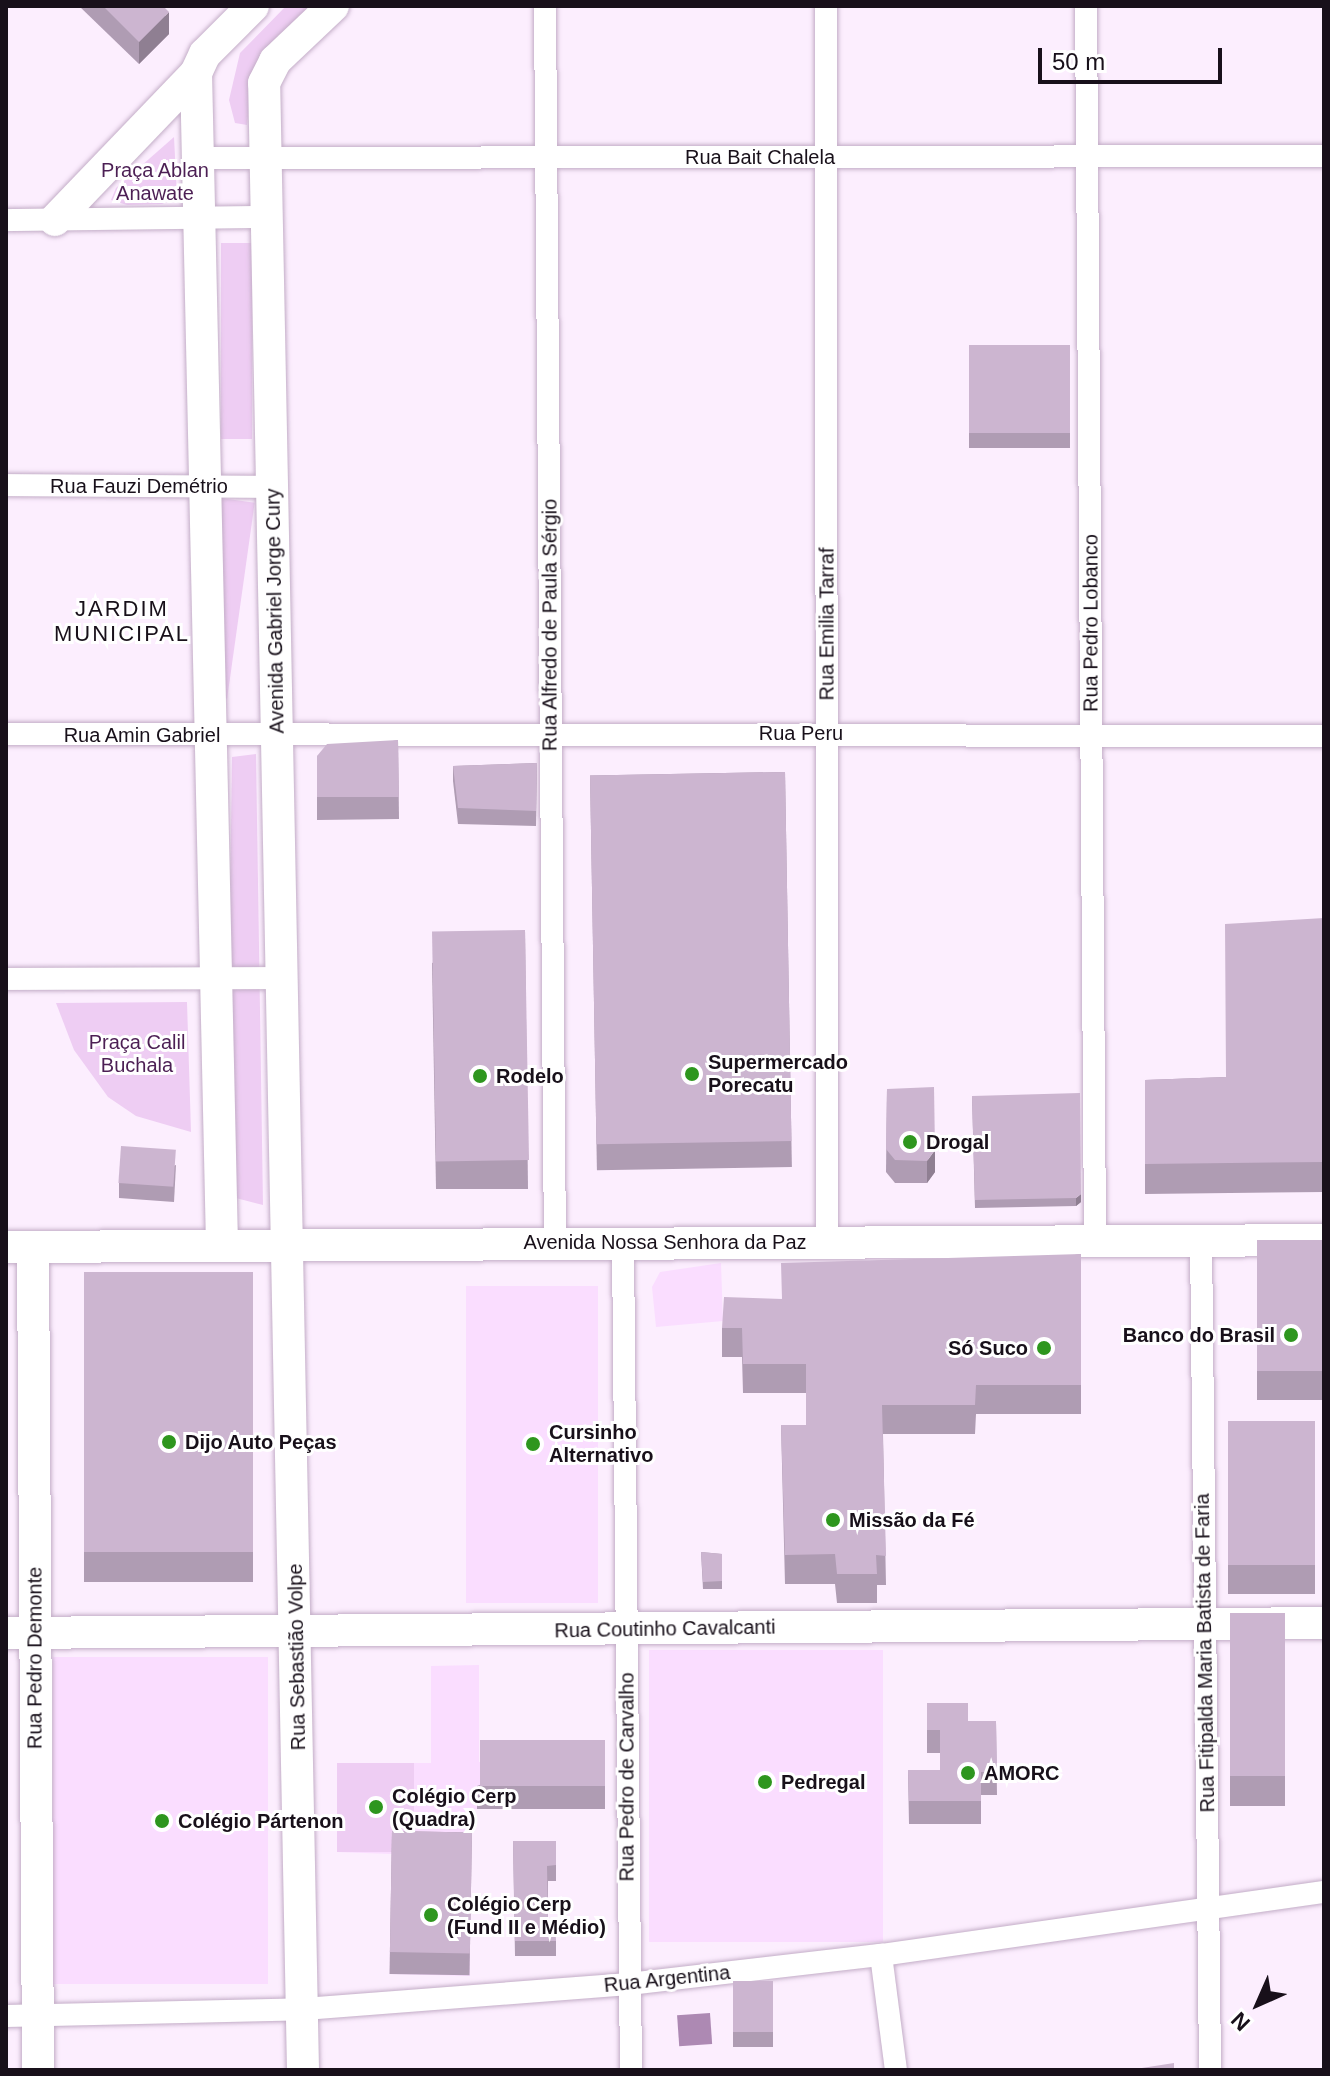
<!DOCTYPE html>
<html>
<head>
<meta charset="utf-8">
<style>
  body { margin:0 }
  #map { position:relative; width:1330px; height:2076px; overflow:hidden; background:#fceefe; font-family:Helvetica,sans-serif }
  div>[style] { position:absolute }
  .built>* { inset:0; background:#faddff; transform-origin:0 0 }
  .green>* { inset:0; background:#eecdf3; transform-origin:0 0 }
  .water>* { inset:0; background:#ad89b3; transform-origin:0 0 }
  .roads { filter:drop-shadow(0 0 2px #c3adc7) drop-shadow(0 0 2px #c3adc7) }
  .street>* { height:22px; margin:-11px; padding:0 11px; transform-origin:11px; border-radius:11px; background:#fff }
  .secondary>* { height:32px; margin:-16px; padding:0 16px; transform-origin:16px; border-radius:16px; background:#fff }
  .wall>* { inset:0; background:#af9cb3; transform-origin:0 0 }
  .shaded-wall>* { inset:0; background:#8f7f92 }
  .building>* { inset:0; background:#ccb5d0; transform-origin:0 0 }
  .dots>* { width:22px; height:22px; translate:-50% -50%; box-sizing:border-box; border:4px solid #fff; border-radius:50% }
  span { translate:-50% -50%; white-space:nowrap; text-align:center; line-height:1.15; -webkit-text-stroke:6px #fff; paint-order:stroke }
  .street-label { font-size:20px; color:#18101a }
  .park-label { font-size:20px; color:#4c1f54 }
  .poi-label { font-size:20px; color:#18101a; font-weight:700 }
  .left { translate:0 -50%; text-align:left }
  .right { translate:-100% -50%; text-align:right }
  .neighbourhood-label { font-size:22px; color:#18101a; letter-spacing:2px }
  .frame { position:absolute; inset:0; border:8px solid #18101a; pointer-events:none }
  .north { position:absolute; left:1218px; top:1964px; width:80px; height:80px; -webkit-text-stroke:6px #fff; paint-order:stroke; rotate:225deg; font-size:22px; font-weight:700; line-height:32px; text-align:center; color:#18101a }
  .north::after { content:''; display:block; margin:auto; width:28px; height:36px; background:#18101a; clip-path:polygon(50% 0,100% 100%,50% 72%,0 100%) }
  .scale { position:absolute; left:1038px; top:48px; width:184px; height:36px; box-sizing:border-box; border:4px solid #18101a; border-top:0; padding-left:10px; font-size:24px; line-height:28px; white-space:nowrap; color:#18101a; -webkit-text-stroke:6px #fff; paint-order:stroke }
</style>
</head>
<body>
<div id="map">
  <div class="built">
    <i style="clip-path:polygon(721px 1263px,723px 1321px,656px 1327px,652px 1287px,660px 1272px)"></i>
    <i style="left:466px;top:1286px;width:132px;height:317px"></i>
    <i style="left:649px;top:1650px;width:234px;height:292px"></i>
    <i style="left:268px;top:1657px;width:327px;height:215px;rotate:90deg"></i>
    <i style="clip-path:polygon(479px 1665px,479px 1762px,605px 1763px,605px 1809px,470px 1809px,470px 1976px,391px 1974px,392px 1854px,337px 1852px,337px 1763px,431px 1763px,431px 1666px)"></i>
  </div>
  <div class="green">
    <i style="clip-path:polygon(286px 6px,319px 6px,253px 70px,247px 125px,235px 123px,229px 100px,240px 53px)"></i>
    <i style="clip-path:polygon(174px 137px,177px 197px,162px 204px,127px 205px,111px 200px,116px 188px)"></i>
    <i style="left:252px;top:243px;width:196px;height:31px;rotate:90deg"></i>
    <i style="left:221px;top:498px;width:34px;height:198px;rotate:8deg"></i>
    <i style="clip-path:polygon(256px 754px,263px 1205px,232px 1197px,229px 981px,232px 757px)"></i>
    <i style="clip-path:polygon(187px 1002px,191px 1132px,136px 1116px,108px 1097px,74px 1050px,56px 1003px)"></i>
    <i style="left:337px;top:1763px;width:77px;height:89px"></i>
  </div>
  <div class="water">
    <i style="left:710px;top:2013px;width:31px;height:33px;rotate:86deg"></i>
  </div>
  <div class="roads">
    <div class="street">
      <i style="left:545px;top:6px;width:1238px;rotate:89.54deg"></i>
      <i style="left:826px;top:6px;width:1235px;rotate:89.95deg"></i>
      <i style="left:1086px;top:6px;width:1233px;rotate:89.58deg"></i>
      <i style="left:196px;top:158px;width:1128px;rotate:-0.1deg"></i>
      <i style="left:6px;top:220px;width:259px;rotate:-0.7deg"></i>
      <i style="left:6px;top:485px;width:267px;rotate:0.4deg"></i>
      <i style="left:6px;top:734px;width:1318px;rotate:0.09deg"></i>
      <i style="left:6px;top:979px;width:277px;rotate:-0.2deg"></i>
      <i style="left:1201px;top:1237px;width:833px;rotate:89.38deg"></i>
      <i style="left:623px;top:1244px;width:826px;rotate:89.45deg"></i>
      <i style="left:881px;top:1955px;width:116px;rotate:82.6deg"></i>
      <i style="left:6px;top:2016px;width:298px;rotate:-1.3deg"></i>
      <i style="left:304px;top:2009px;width:326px;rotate:-4.4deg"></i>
      <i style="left:629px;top:1984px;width:254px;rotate:-6.6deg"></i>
      <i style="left:881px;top:1955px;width:447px;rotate:-8.1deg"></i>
    </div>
    <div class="secondary">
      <i style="left:55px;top:220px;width:204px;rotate:-46.2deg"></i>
      <i style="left:222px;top:1245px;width:1172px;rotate:-91.27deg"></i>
      <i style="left:196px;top:73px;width:21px;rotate:-65deg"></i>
      <i style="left:205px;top:54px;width:68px;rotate:-45deg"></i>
      <i style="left:6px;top:1247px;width:1318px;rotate:-0.3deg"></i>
      <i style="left:33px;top:1247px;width:823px;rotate:89.65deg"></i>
      <i style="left:6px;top:1633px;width:1318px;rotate:-0.43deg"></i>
      <i style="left:303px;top:2070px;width:1987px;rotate:-91.12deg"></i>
      <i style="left:264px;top:83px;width:25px;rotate:-63deg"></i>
      <i style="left:275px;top:61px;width:80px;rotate:-43.5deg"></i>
    </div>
  </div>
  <div class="wall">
    <i style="clip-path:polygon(79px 6px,163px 6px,169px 34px,139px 64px)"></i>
    <i style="left:969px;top:345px;width:101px;height:103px"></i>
    <i style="clip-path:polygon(398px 740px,399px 819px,317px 820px,317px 756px)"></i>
    <i style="clip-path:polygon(537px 763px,536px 826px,458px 824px,453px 781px,453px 766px)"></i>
    <i style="left:785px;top:772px;width:395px;height:195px;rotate:89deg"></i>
    <i style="clip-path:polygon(1324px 918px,1324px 1192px,1145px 1194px,1145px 1080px,1226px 1077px)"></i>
    <i style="clip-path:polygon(525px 930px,528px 1189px,436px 1189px,432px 963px)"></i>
    <i style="clip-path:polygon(887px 1089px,935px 1172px,927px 1183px,895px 1183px,886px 1172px)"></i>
    <i style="clip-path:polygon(972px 1096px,1081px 1202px,1076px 1206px,975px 1208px)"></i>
    <i style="clip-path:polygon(176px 1165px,174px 1202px,119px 1198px,119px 1183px)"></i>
    <i style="left:1324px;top:1240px;width:160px;height:67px;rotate:90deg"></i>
    <i style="clip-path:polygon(1081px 1254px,1081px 1414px,976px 1414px,975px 1434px,883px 1434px,886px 1585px,877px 1585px,877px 1603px,837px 1603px,835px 1584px,785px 1584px,781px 1425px,806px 1425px,806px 1393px,743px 1393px,742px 1357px,722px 1357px,722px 1328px,781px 1299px)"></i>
    <i style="left:84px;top:1272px;width:169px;height:310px"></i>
    <i style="left:1315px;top:1421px;width:173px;height:87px;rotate:90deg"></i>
    <i style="clip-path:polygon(701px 1552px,722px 1554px,722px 1589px,703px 1589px)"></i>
    <i style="left:1230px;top:1613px;width:55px;height:193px"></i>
    <i style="clip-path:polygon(927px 1703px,968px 1721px,996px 1721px,997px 1795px,981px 1795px,981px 1824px,909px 1824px,908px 1770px,940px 1770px,940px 1753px,927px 1753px)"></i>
    <i style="clip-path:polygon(605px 1740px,605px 1809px,477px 1809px,477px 1786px)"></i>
    <i style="left:392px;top:1831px;width:80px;height:143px;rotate:1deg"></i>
    <i style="clip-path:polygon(513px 1841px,556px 1841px,556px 1881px,548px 1881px,548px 1920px,556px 1941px,556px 1956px,515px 1956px)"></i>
    <i style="left:773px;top:1981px;width:66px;height:40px;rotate:90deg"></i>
  </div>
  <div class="shaded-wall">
    <i style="clip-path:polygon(169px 12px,169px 34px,139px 64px,139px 42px)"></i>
    <i style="clip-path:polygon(935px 1150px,935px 1172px,927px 1183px,927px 1161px)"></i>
    <i style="clip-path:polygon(1081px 1194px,1081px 1202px,1076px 1206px,1076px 1198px)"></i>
  </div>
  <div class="building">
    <i style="clip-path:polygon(103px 6px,163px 6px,169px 12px,139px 42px)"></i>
    <i style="left:969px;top:345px;width:101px;height:88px"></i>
    <i style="clip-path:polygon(398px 740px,399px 797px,317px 797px,317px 756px,327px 744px)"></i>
    <i style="clip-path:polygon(537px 763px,536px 811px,458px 808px,453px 766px)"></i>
    <i style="left:785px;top:772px;width:369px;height:195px;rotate:89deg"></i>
    <i style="clip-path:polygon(1324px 918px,1324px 1162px,1145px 1164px,1145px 1080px,1226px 1077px,1225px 924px)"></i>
    <i style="left:525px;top:930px;width:230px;height:93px;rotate:89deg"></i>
    <i style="clip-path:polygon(934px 1087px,935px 1150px,927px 1161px,895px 1160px,886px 1149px,887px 1089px)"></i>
    <i style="clip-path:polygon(1080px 1093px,1081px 1194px,1076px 1198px,975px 1200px,972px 1096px)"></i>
    <i style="left:121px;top:1146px;width:55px;height:37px;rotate:4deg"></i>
    <i style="left:1324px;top:1240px;width:131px;height:67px;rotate:90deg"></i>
    <i style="clip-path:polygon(1081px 1254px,1081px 1385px,976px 1385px,975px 1405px,882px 1405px,886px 1556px,876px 1555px,877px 1574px,837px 1574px,835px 1554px,785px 1555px,781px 1425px,806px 1425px,806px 1364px,743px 1364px,742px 1328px,722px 1328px,724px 1297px,782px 1299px,781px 1263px)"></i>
    <i style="left:84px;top:1272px;width:169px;height:280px"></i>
    <i style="left:1315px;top:1421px;width:144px;height:87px;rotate:90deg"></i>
    <i style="clip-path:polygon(701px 1552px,722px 1554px,722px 1581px,703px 1582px)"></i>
    <i style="left:1230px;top:1613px;width:55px;height:163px"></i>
    <i style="clip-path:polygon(927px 1703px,968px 1703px,968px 1721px,996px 1721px,997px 1772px,981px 1772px,981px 1801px,909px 1801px,908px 1770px,940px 1770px,940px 1730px,927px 1730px)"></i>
    <i style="left:480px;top:1740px;width:125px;height:46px"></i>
    <i style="left:392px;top:1831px;width:80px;height:121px;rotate:1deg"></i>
    <i style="clip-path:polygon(513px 1841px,556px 1841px,556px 1865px,547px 1866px,548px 1920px,555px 1921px,556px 1941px,515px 1941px)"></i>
    <i style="left:773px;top:1981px;width:51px;height:40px;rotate:90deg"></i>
    <i style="clip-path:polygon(1174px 2063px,1174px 2070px,1129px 2070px)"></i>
  </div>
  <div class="dots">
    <i style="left:692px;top:1074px;background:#2e961e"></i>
    <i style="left:480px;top:1076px;background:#2e961e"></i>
    <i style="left:910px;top:1142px;background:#2e961e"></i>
    <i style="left:1291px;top:1335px;background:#2e961e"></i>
    <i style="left:1044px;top:1348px;background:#2e961e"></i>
    <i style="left:169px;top:1442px;background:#2e961e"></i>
    <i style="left:533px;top:1444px;background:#2e961e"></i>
    <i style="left:833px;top:1520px;background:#2e961e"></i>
    <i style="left:968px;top:1773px;background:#2e961e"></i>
    <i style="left:765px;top:1782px;background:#2e961e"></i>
    <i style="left:376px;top:1807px;background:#2e961e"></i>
    <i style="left:162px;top:1821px;background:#2e961e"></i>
    <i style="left:431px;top:1915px;background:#2e961e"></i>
  </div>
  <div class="street-label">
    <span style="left:760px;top:157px">Rua Bait Chalela</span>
    <span style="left:139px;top:486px">Rua Fauzi Demétrio</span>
    <span style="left:275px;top:611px;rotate:-91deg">Avenida Gabriel Jorge Cury</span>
    <span style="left:1091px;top:623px;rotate:-90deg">Rua Pedro Lobanco</span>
    <span style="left:827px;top:624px;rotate:-90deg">Rua Emilia Tarraf</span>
    <span style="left:550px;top:625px;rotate:-90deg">Rua Alfredo de Paula Sérgio</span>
    <span style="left:801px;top:733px">Rua Peru</span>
    <span style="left:142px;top:735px">Rua Amin Gabriel</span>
    <span style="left:665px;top:1242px">Avenida Nossa Senhora da Paz</span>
    <span style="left:665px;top:1629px;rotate:-1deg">Rua Coutinho Cavalcanti</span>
    <span style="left:1205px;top:1653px;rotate:-91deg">Rua Fitipalda Maria Batista de Faria</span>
    <span style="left:297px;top:1657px;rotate:-91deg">Rua Sebastião Volpe</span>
    <span style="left:35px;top:1658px;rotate:-90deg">Rua Pedro Demonte</span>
    <span style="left:627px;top:1777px;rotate:-90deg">Rua Pedro de Carvalho</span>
    <span style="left:667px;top:1979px;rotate:-6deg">Rua Argentina</span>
  </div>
  <div class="park-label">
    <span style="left:155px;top:182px">Praça Ablan<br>Anawate</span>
    <span style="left:137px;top:1054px">Praça Calil<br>Buchala</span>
  </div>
  <div class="poi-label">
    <span class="left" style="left:708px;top:1074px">Supermercado<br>Porecatu</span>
    <span class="left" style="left:496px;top:1076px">Rodelo</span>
    <span class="left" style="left:926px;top:1142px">Drogal</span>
    <span class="right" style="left:1275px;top:1335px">Banco do Brasil</span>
    <span class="right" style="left:1028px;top:1348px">Só Suco</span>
    <span class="left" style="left:549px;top:1444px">Cursinho<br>Alternativo</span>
    <span class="left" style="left:185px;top:1442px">Dijo Auto Peças</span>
    <span class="left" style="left:849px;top:1520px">Missão da Fé</span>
    <span class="left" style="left:984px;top:1773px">AMORC</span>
    <span class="left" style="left:781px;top:1782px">Pedregal</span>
    <span class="left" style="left:392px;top:1808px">Colégio Cerp<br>(Quadra)</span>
    <span class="left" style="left:178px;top:1821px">Colégio Pártenon</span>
    <span class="left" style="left:447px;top:1916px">Colégio Cerp<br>(Fund II e Médio)</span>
  </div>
  <div class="neighbourhood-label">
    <span style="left:122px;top:621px">JARDIM<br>MUNICIPAL</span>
  </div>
  <div class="frame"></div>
  <div class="north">N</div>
  <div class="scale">50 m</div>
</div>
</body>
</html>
